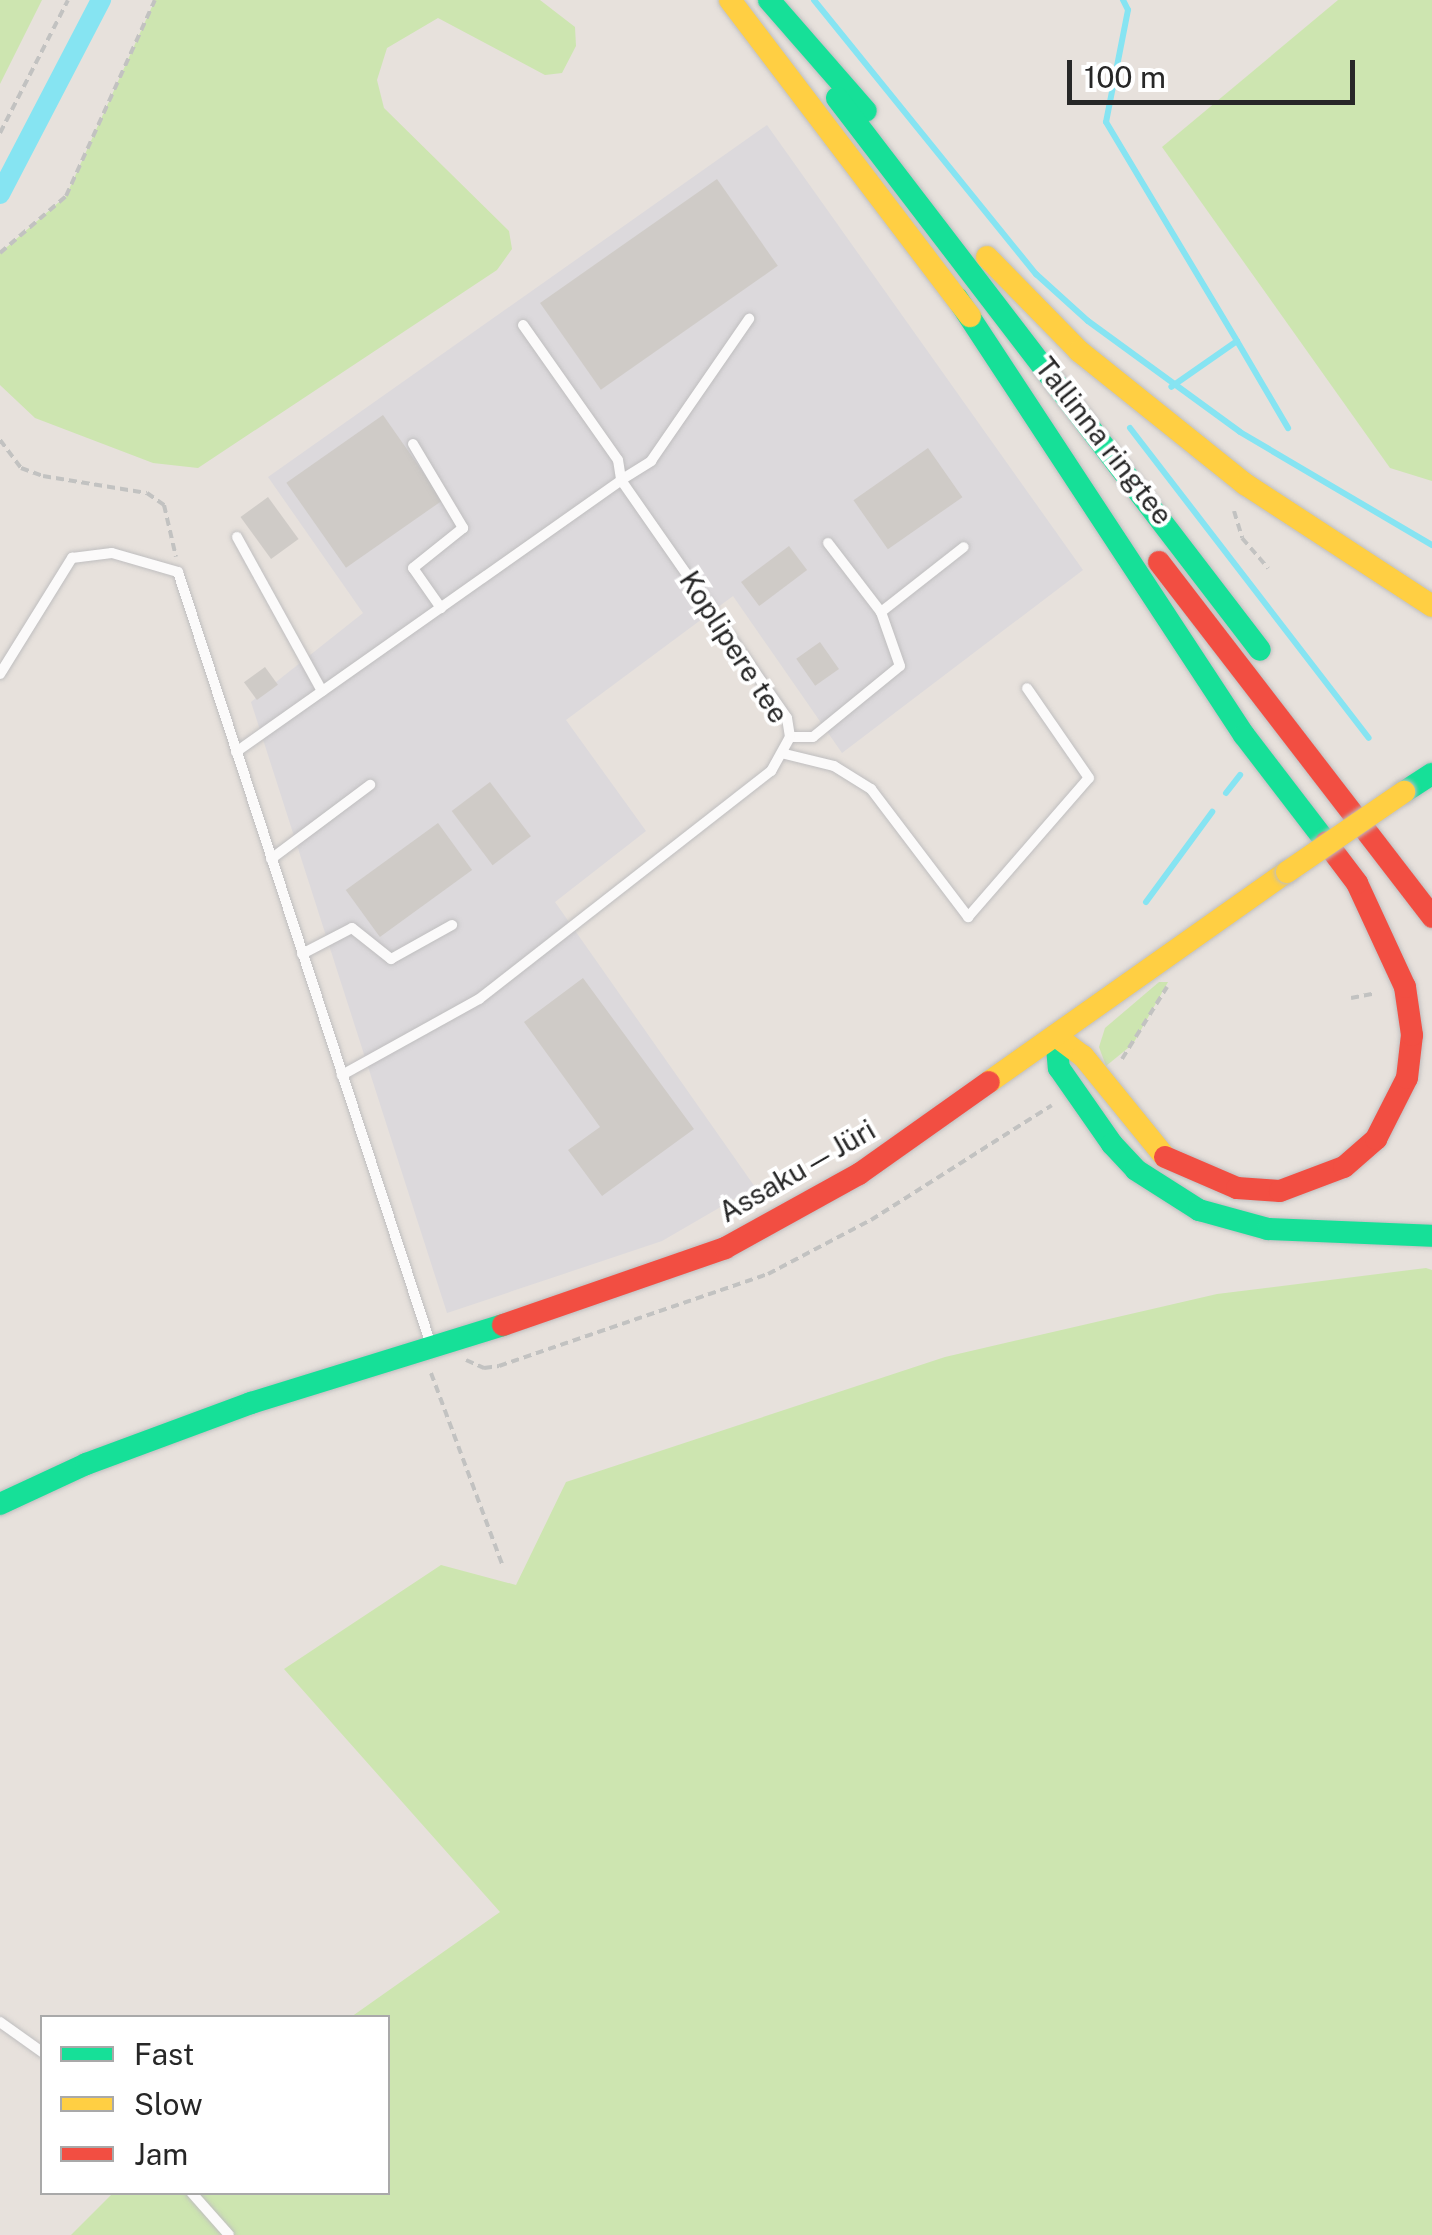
<!DOCTYPE html>
<html>
<head>
<meta charset="utf-8">
<style>
  body { margin:0 }
  #map { position:relative; width:1432px; height:2235px; overflow:hidden; background:#e7e1dc; font-family:"Public Sans",sans-serif }
  div>[style] { position:absolute }
  .industrial>* { inset:0; background:#dcd9dc }
  .green>* { inset:0; background:#cde5b0 }
  .stream>* { height:6px; margin:-3px; padding:0 3px; transform-origin:3px; border-radius:3px; background:#86e4f2 }
  .canal>* { height:20px; margin:-10px; padding:0 10px; transform-origin:10px; border-radius:10px; background:#86e4f2 }
  .building>* { inset:0; background:#cfcbc7; transform-origin:0 0 }
  .path>* { height:4px; margin-top:-2px; transform-origin:0; background:repeating-linear-gradient(90deg,#c2c2c1 0 8px,transparent 0 13px) }
  .roads { filter:drop-shadow(0 0 2px #bfbebf) drop-shadow(0 0 2px #bfbebf) }
  .lane>* { height:10px; margin:-5px; padding:0 5px; transform-origin:5px; border-radius:5px; background:#fbfafa }
  .fast>* { height:22px; margin:-11px; padding:0 11px; transform-origin:11px; border-radius:11px; background:#16e098 }
  .slow>* { height:22px; margin:-11px; padding:0 11px; transform-origin:11px; border-radius:11px; background:#ffcf43 }
  .jam>* { height:22px; margin:-11px; padding:0 11px; transform-origin:11px; border-radius:11px; background:#f24e42 }
  .bridges { filter:drop-shadow(0 0 2px #bfbebf) drop-shadow(0 0 2px #bfbebf) }
  .slow-bridge>* { height:22px; margin:-11px; padding:0 11px; transform-origin:11px; border-radius:11px; background:#ffcf43 }
  span { translate:-50% -50%; white-space:nowrap; text-align:center; line-height:1.15; -webkit-text-stroke:8px #fff; paint-order:stroke }
  .street-label { font-size:28px; color:#272727 }
  .legend { position:absolute; left:40px; top:2015px; width:350px; height:180px; box-sizing:border-box; background:#fff; border:2px solid #a9a9a9; margin:0; padding:12px 18px; list-style:none; font-size:30px; color:#272727 }
  .legend li { display:flex; align-items:center; gap:20px; height:50px }
  .legend b { width:50px; border:2px solid #a9a9a9 }
  .scale { position:absolute; left:1067px; top:60px; width:288px; height:45px; box-sizing:border-box; border:5px solid #272727; border-top:0; padding-left:12px; font-size:30px; line-height:35px; white-space:nowrap; color:#272727; -webkit-text-stroke:8px #fff; paint-order:stroke }
</style>
</head>
<body>
<div id="map">
  <div class="industrial">
    <i style="clip-path:polygon(767px 125px,1083px 570px,842px 753px,733px 596px,566px 720px,646px 831px,555px 902px,755px 1187px,662px 1241px,447px 1313px,251px 702px,363px 613px,268px 477px)"></i>
  </div>
  <div class="green">
    <i style="clip-path:polygon(0 0,42px 0,0 84px)"></i>
    <i style="clip-path:polygon(155px 0,540px 0,575px 27px,576px 46px,562px 73px,545px 75px,438px 18px,387px 48px,377px 80px,384px 108px,509px 231px,512px 249px,497px 270px,198px 468px,153px 463px,35px 418px,0 385px,0 253px,66px 196px)"></i>
    <i style="clip-path:polygon(1338px 0,1432px 0,1432px 481px,1390px 468px,1162px 147px)"></i>
    <i style="clip-path:polygon(1159px 982px,1168px 982px,1133px 1044px,1106px 1066px,1099px 1047px,1105px 1028px)"></i>
    <i style="clip-path:polygon(1426px 1268px,1432px 1270px,1432px 2235px,71px 2235px,113px 2193px,388px 2192px,388px 2018px,351px 2017px,500px 1912px,284px 1669px,441px 1565px,516px 1585px,566px 1482px,945px 1357px,1217px 1294px)"></i>
  </div>
  <div class="stream">
    <i style="left:814px;top:0;width:353px;rotate:51deg"></i>
    <i style="left:1036px;top:274px;width:70px;rotate:42.1deg"></i>
    <i style="left:1088px;top:321px;width:188px;rotate:36.1deg"></i>
    <i style="left:1240px;top:432px;width:223px;rotate:30.5deg"></i>
    <i style="left:1123px;top:0;width:11px;rotate:63deg"></i>
    <i style="left:1128px;top:10px;width:114px;rotate:101.1deg"></i>
    <i style="left:1106px;top:122px;width:255px;rotate:59.1deg"></i>
    <i style="left:1237px;top:341px;width:80px;rotate:145.1deg"></i>
    <i style="left:1237px;top:341px;width:101px;rotate:59.6deg"></i>
    <i style="left:1130px;top:428px;width:391px;rotate:52.4deg"></i>
    <i style="left:1226px;top:793px;width:23px;rotate:-52deg"></i>
    <i style="left:1146px;top:902px;width:112px;rotate:-53.7deg"></i>
  </div>
  <div class="canal">
    <i style="left:0;top:194px;width:219px;rotate:-62.5deg"></i>
  </div>
  <div class="building">
    <i style="left:717px;top:179px;width:106px;height:216px;rotate:55deg"></i>
    <i style="left:383px;top:415px;width:104px;height:118px;rotate:55deg"></i>
    <i style="left:928px;top:448px;width:60px;height:91px;rotate:55deg"></i>
    <i style="left:268px;top:497px;width:52px;height:34px;rotate:54deg"></i>
    <i style="left:789px;top:546px;width:30px;height:60px;rotate:53deg"></i>
    <i style="left:820px;top:642px;width:33px;height:29px;rotate:55deg"></i>
    <i style="left:265px;top:667px;width:22px;height:26px;rotate:54deg"></i>
    <i style="left:490px;top:782px;width:68px;height:48px;rotate:53deg"></i>
    <i style="left:438px;top:823px;width:58px;height:114px;rotate:54deg"></i>
    <i style="clip-path:polygon(583px 978px,694px 1129px,602px 1196px,568px 1150px,600px 1127px,524px 1022px)"></i>
  </div>
  <div class="path">
    <i style="left:0;top:133px;width:149px;rotate:-62.9deg"></i>
    <i style="left:0;top:253px;width:87px;rotate:-40.8deg"></i>
    <i style="left:66px;top:196px;width:215px;rotate:-65.6deg"></i>
    <i style="left:0;top:440px;width:35px;rotate:53deg"></i>
    <i style="left:21px;top:468px;width:23px;rotate:20deg"></i>
    <i style="left:43px;top:476px;width:105px;rotate:9.3deg"></i>
    <i style="left:147px;top:493px;width:21px;rotate:35deg"></i>
    <i style="left:164px;top:505px;width:53px;rotate:77deg"></i>
    <i style="left:1234px;top:511px;width:28px;rotate:73deg"></i>
    <i style="left:1242px;top:538px;width:40px;rotate:49deg"></i>
    <i style="left:1351px;top:998px;width:25px;rotate:-11deg"></i>
    <i style="left:1122px;top:1059px;width:85px;rotate:-58deg"></i>
    <i style="left:466px;top:1360px;width:20px;rotate:24deg"></i>
    <i style="left:484px;top:1368px;width:15px;rotate:-8deg"></i>
    <i style="left:499px;top:1366px;width:284px;rotate:-18.9deg"></i>
    <i style="left:768px;top:1274px;width:116px;rotate:-27.7deg"></i>
    <i style="left:871px;top:1220px;width:214px;rotate:-32.4deg"></i>
    <i style="left:431px;top:1373px;width:204px;rotate:69.6deg"></i>
  </div>
  <div class="roads">
    <div class="lane">
      <i style="left:523px;top:325px;width:165px;rotate:54.9deg"></i>
      <i style="left:618px;top:460px;width:20px;rotate:81deg"></i>
      <i style="left:621px;top:480px;width:36px;rotate:-32deg"></i>
      <i style="left:651px;top:461px;width:173px;rotate:-55.4deg"></i>
      <i style="left:413px;top:444px;width:98px;rotate:59.2deg"></i>
      <i style="left:463px;top:528px;width:64px;rotate:141.3deg"></i>
      <i style="left:413px;top:568px;width:49px;rotate:55deg"></i>
      <i style="left:237px;top:537px;width:176px;rotate:61.1deg"></i>
      <i style="left:828px;top:543px;width:87px;rotate:52.5deg"></i>
      <i style="left:0;top:674px;width:137px;rotate:-58.2deg"></i>
      <i style="left:72px;top:558px;width:40px;rotate:-7.1deg"></i>
      <i style="left:112px;top:553px;width:69px;rotate:16.1deg"></i>
      <i style="left:178px;top:572px;width:813px;rotate:71.88deg"></i>
      <i style="left:790px;top:737px;width:23px"></i>
      <i style="left:813px;top:737px;width:112px;rotate:-39.2deg"></i>
      <i style="left:900px;top:666px;width:57px;rotate:-109.4deg"></i>
      <i style="left:881px;top:612px;width:105px;rotate:-38.1deg"></i>
      <i style="left:236px;top:752px;width:471px;rotate:-35.2deg"></i>
      <i style="left:621px;top:480px;width:290px;rotate:55.1deg"></i>
      <i style="left:787px;top:718px;width:19px;rotate:81deg"></i>
      <i style="left:790px;top:737px;width:39px;rotate:119deg"></i>
      <i style="left:771px;top:771px;width:370px;rotate:142deg"></i>
      <i style="left:479px;top:999px;width:157px;rotate:151deg"></i>
      <i style="left:785px;top:754px;width:50px;rotate:13.8deg"></i>
      <i style="left:834px;top:766px;width:44px;rotate:31.9deg"></i>
      <i style="left:871px;top:789px;width:161px;rotate:52.8deg"></i>
      <i style="left:968px;top:917px;width:184px;rotate:-49deg"></i>
      <i style="left:1089px;top:778px;width:109px;rotate:-124.6deg"></i>
      <i style="left:271px;top:859px;width:124px;rotate:-36.8deg"></i>
      <i style="left:302px;top:954px;width:56px;rotate:-27.5deg"></i>
      <i style="left:352px;top:928px;width:50px;rotate:38.5deg"></i>
      <i style="left:391px;top:959px;width:70px;rotate:-29.1deg"></i>
      <i style="left:0;top:2022px;width:52px;rotate:35.5deg"></i>
      <i style="left:191px;top:2192px;width:57px;rotate:48.5deg"></i>
    </div>
    <div class="fast">
      <i style="left:769px;top:0;width:147px;rotate:48.9deg"></i>
      <i style="left:837px;top:98px;width:695px;rotate:52.54deg"></i>
      <i style="left:957px;top:298px;width:523px;rotate:56.71deg"></i>
      <i style="left:1244px;top:735px;width:135px;rotate:52.5deg"></i>
      <i style="left:1404px;top:792px;width:33px;rotate:-33deg"></i>
      <i style="left:1056px;top:1036px;width:32px;rotate:85deg"></i>
      <i style="left:1059px;top:1068px;width:93px;rotate:55.1deg"></i>
      <i style="left:1112px;top:1144px;width:35px;rotate:47deg"></i>
      <i style="left:1136px;top:1170px;width:75px;rotate:32.4deg"></i>
      <i style="left:1199px;top:1210px;width:72px;rotate:15.4deg"></i>
      <i style="left:1268px;top:1229px;width:164px;rotate:2.4deg"></i>
      <i style="left:0;top:1504px;width:95px;rotate:-24.9deg"></i>
      <i style="left:86px;top:1464px;width:176px;rotate:-20.3deg"></i>
      <i style="left:251px;top:1403px;width:264px;rotate:-17.2deg"></i>
    </div>
    <div class="slow">
      <i style="left:730px;top:0;width:397px;rotate:52.8deg"></i>
      <i style="left:987px;top:257px;width:132px;rotate:45.6deg"></i>
      <i style="left:1079px;top:351px;width:213px;rotate:38.7deg"></i>
      <i style="left:1245px;top:484px;width:223px;rotate:33.1deg"></i>
      <i style="left:1056px;top:1036px;width:34px;rotate:37deg"></i>
      <i style="left:1083px;top:1056px;width:130px;rotate:50.9deg"></i>
      <i style="left:989px;top:1082px;width:365px;rotate:-35.2deg"></i>
    </div>
    <div class="jam">
      <i style="left:1159px;top:562px;width:448px;rotate:52.4deg"></i>
      <i style="left:1165px;top:1157px;width:78px;rotate:23.3deg"></i>
      <i style="left:1237px;top:1188px;width:43px;rotate:4deg"></i>
      <i style="left:1280px;top:1191px;width:68px;rotate:-20.6deg"></i>
      <i style="left:1344px;top:1167px;width:43px;rotate:-41.2deg"></i>
      <i style="left:1376px;top:1139px;width:68px;rotate:-63.1deg"></i>
      <i style="left:1407px;top:1078px;width:43px;rotate:-83.4deg"></i>
      <i style="left:1412px;top:1035px;width:49px;rotate:-98.3deg"></i>
      <i style="left:1405px;top:987px;width:115px;rotate:-114.8deg"></i>
      <i style="left:1357px;top:883px;width:51px;rotate:-127.1deg"></i>
      <i style="left:503px;top:1325px;width:235px;rotate:-19.1deg"></i>
      <i style="left:725px;top:1248px;width:153px;rotate:-28.9deg"></i>
      <i style="left:859px;top:1174px;width:159px;rotate:-35.3deg"></i>
    </div>
  </div>
  <div class="bridges">
    <div class="slow-bridge">
      <i style="left:1287px;top:872px;width:142px;rotate:-34.4deg"></i>
    </div>
  </div>
  <div class="street-label">
    <span style="left:1104px;top:441px;rotate:52deg">Tallinna ringtee</span>
    <span style="left:734px;top:647px;rotate:57deg">Koplipere tee</span>
    <span style="left:797px;top:1171px;rotate:-30deg">Assaku — Jüri</span>
  </div>
  <ul class="legend">
  <li><b style="height:12px;background:#16e098"></b>Fast</li>
  <li><b style="height:12px;background:#ffcf43"></b>Slow</li>
  <li><b style="height:12px;background:#f24e42"></b>Jam</li>
  </ul>
  <div class="scale">100 m</div>
</div>
</body>
</html>
